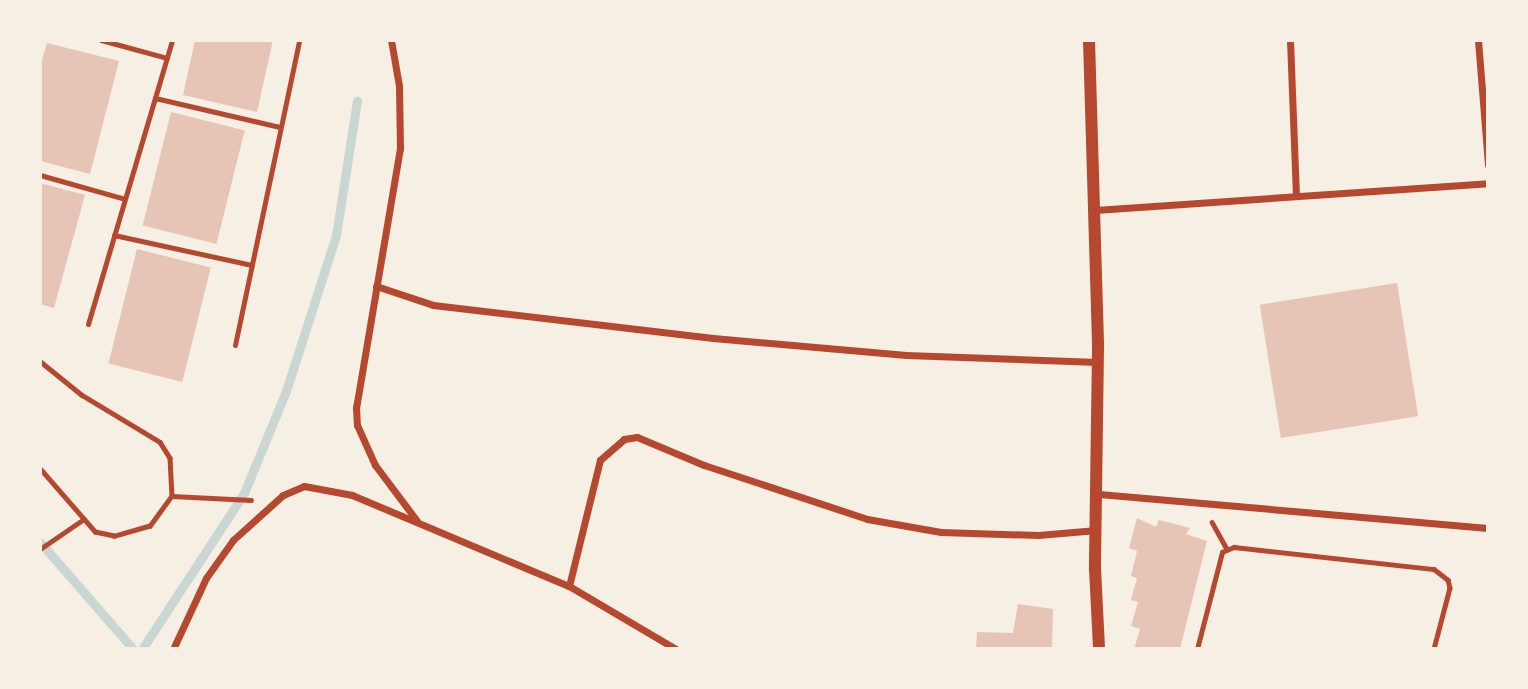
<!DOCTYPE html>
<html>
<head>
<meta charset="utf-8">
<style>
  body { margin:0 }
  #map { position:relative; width:1528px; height:689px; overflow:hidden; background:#f6efe4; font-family:Figtree,sans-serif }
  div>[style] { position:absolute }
  .stream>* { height:9px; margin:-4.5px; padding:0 4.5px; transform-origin:4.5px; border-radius:4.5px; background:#c9d6d2 }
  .building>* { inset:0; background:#e6c5b7; transform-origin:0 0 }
  .path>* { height:4.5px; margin:-2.25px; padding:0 2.25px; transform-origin:2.25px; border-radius:2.25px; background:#b5482f }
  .service>* { height:5px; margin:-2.5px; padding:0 2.5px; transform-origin:2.5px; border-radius:2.5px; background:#b5482f }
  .minor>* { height:7px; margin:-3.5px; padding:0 3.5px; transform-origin:3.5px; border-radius:3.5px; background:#b5482f }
  .tertiary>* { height:12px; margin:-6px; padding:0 6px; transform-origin:6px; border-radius:6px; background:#b5482f }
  span { translate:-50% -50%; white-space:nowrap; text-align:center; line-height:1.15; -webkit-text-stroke:5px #f6efe4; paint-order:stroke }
  .frame { position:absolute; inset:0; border:42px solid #f6efe4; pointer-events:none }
</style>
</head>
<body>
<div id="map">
  <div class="stream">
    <i style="left:40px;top:542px;width:142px;rotate:49deg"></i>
    <i style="left:142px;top:649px;width:186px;rotate:-56.8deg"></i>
    <i style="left:244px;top:493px;width:110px;rotate:-67.6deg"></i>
    <i style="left:286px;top:391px;width:164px;rotate:-72.2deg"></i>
    <i style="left:336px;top:235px;width:136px;rotate:-81.1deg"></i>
  </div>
  <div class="building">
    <i style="clip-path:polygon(195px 40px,273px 40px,257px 112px,183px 95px)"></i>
    <i style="clip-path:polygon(47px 43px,119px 61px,90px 174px,40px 161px,40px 67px)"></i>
    <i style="left:171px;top:112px;width:76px;height:117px;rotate:14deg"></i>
    <i style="clip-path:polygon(40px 183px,85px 195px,54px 308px,40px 304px)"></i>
    <i style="left:137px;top:249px;width:76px;height:118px;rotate:14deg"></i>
    <i style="left:1397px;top:283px;width:135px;height:139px;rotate:81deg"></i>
    <i style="clip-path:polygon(1137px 518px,1156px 527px,1159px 520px,1190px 528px,1186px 534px,1207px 541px,1180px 649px,1134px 649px,1140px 629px,1131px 626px,1138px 602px,1131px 600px,1137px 578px,1131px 576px,1137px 551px,1129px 548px)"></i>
    <i style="clip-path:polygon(1018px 604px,1053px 609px,1052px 649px,976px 649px,977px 632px,1013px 633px)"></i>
  </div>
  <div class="path">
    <i style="left:40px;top:361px;width:54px;rotate:39deg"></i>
    <i style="left:82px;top:395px;width:91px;rotate:31.1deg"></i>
    <i style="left:160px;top:442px;width:19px;rotate:58deg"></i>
    <i style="left:170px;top:458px;width:38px;rotate:87deg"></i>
    <i style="left:172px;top:496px;width:37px;rotate:126deg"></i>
    <i style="left:150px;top:526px;width:37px;rotate:164deg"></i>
    <i style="left:114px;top:536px;width:19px;rotate:-168deg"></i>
    <i style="left:95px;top:532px;width:84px;rotate:-131.1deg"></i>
    <i style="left:172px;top:496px;width:79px;rotate:2.9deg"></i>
    <i style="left:1212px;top:522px;width:31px;rotate:61deg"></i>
    <i style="left:40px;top:549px;width:53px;rotate:-34.3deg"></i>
    <i style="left:1197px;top:649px;width:100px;rotate:-75.5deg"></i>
    <i style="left:1222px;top:552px;width:13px;rotate:-23deg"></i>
    <i style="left:1234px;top:547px;width:201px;rotate:6.3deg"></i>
    <i style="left:1434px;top:569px;width:18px;rotate:38deg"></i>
    <i style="left:1448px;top:580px;width:8px;rotate:76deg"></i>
    <i style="left:1450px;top:588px;width:63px;rotate:104.7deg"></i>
  </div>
  <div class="service">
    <i style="left:101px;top:40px;width:68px;rotate:15.3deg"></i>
    <i style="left:155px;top:98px;width:128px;rotate:13.1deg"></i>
    <i style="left:40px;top:175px;width:88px;rotate:15.8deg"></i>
    <i style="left:114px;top:235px;width:141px;rotate:12.3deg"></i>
    <i style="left:88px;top:324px;width:296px;rotate:-73.5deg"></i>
    <i style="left:235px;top:345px;width:312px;rotate:-78.1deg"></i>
  </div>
  <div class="minor">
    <i style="left:391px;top:40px;width:47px;rotate:80.1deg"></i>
    <i style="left:399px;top:86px;width:62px;rotate:89.1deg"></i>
    <i style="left:400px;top:148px;width:263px;rotate:99.6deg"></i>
    <i style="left:356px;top:407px;width:18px;rotate:87deg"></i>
    <i style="left:357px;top:425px;width:44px;rotate:65.8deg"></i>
    <i style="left:375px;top:465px;width:70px;rotate:53.1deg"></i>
    <i style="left:1290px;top:40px;width:156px;rotate:87.8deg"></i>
    <i style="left:1478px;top:40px;width:125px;rotate:85.4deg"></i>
    <i style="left:1095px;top:210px;width:394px;rotate:-3.9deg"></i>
    <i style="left:376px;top:286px;width:60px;rotate:18.4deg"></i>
    <i style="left:433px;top:305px;width:282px;rotate:6.7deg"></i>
    <i style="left:713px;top:338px;width:194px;rotate:5deg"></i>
    <i style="left:906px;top:355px;width:192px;rotate:2.1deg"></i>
    <i style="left:1099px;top:494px;width:390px;rotate:5deg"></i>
    <i style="left:569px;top:586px;width:130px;rotate:-76.2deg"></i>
    <i style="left:600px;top:460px;width:32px;rotate:-41deg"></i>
    <i style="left:624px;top:439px;width:13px;rotate:-9deg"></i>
    <i style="left:637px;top:437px;width:73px;rotate:22.7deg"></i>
    <i style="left:704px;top:465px;width:172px;rotate:18.3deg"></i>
    <i style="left:867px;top:519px;width:75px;rotate:10deg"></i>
    <i style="left:941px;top:532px;width:97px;rotate:1.8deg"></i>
    <i style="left:1038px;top:535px;width:59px;rotate:-4.8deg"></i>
    <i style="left:174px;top:647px;width:76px;rotate:-65.1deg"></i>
    <i style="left:206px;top:578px;width:47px;rotate:-54.6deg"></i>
    <i style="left:233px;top:540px;width:67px;rotate:-42deg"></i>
    <i style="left:283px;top:495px;width:23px;rotate:-23deg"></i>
    <i style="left:304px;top:486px;width:49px;rotate:10.6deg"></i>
    <i style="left:352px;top:495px;width:235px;rotate:22.8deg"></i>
    <i style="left:569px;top:586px;width:124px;rotate:30.5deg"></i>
  </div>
  <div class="tertiary">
    <i style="left:1089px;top:40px;width:308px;rotate:88.3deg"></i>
    <i style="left:1098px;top:348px;width:221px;rotate:90.8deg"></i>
    <i style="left:1095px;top:569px;width:80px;rotate:87.1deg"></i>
  </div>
  <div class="frame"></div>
</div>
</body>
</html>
